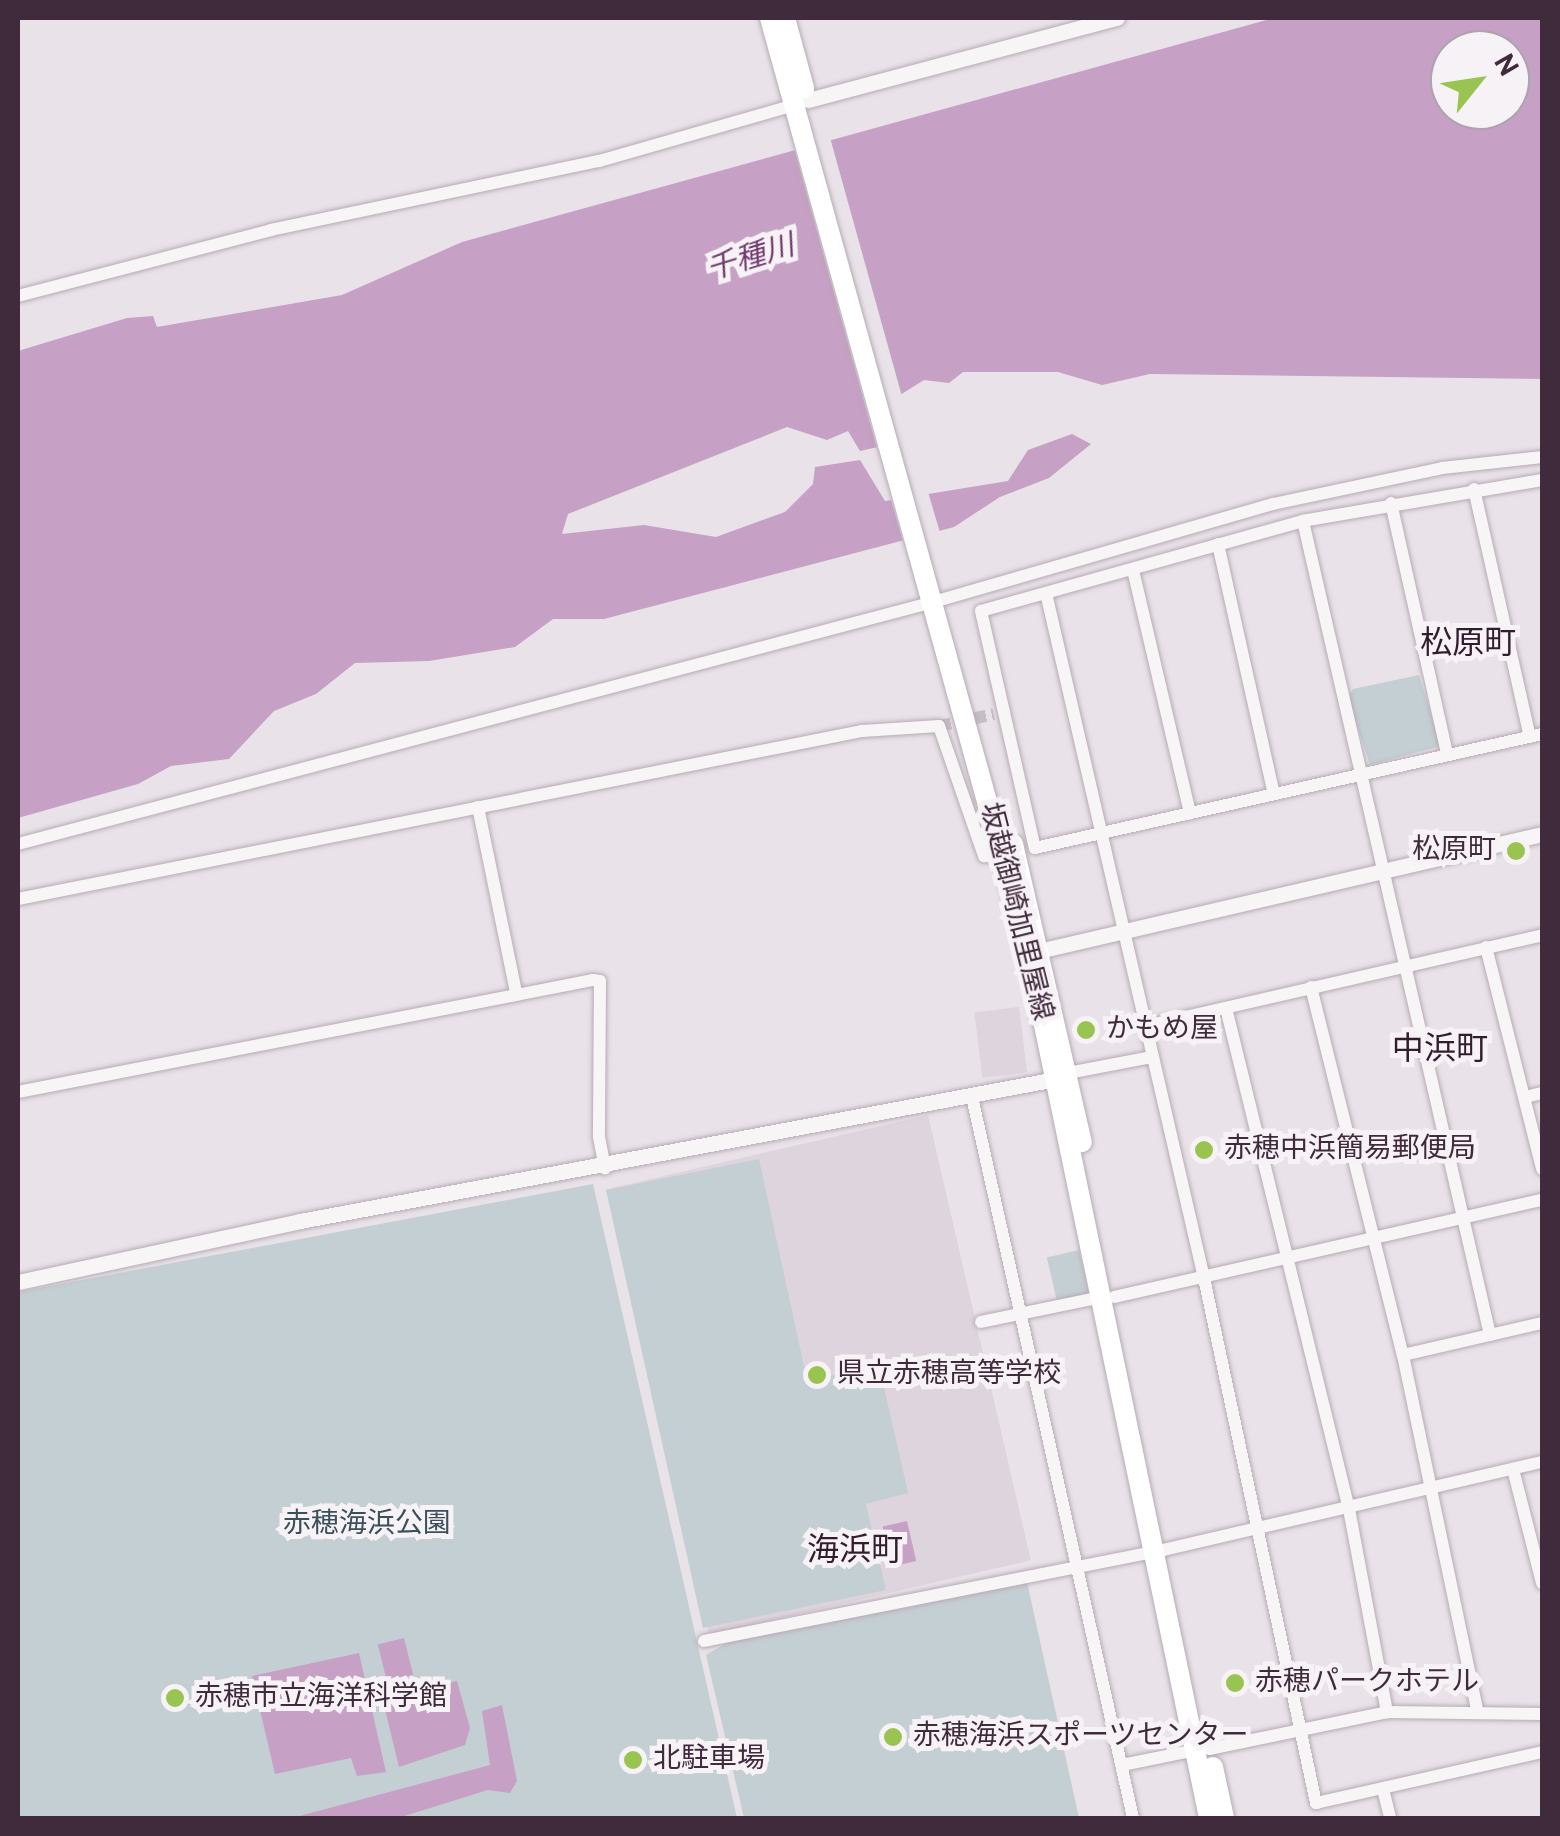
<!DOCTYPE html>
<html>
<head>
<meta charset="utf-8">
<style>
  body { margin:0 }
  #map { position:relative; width:1560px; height:1836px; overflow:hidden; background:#e9e2e8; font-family:Overpass,"Noto Sans JP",sans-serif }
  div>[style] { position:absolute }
  .built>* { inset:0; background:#ded4dd; transform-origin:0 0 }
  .green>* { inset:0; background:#c4cfd3; transform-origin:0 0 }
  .water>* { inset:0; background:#c6a0c5; transform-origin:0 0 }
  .pier>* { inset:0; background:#e9e2e8 }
  .minor-tunnel>* { height:12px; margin-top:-6px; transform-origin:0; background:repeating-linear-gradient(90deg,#c7bdc6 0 12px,transparent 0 18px) }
  .roads { filter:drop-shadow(0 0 2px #b6abb5) drop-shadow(0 0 2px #b6abb5) }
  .minor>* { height:12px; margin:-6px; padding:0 6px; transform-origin:6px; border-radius:6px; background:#f8f5f7 }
  .tertiary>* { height:15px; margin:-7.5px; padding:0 7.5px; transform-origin:7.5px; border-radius:7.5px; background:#f8f5f7 }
  .primary>* { height:20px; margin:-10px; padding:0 10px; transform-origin:10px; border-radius:10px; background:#fff }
  .dots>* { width:28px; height:28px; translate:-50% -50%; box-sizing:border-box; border:5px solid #f7f2f6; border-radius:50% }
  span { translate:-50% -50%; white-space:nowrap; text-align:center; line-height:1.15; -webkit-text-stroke:10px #f7f2f6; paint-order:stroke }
  .poi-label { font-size:28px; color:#402b3d }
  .right { translate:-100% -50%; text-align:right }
  .left { translate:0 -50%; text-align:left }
  .street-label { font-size:28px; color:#402b3d }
  .park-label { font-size:28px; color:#3a505b }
  .water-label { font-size:30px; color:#71396d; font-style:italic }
  .quarter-label { font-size:32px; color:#311d2d }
  .frame { position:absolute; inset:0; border:20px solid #402b3d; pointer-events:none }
  .north { position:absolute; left:1430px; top:30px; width:100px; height:100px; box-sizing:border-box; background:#f7f2f6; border:2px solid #aea2ac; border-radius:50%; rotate:60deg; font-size:28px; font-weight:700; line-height:40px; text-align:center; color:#402b3d }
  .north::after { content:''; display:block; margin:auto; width:35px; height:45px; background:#9ac451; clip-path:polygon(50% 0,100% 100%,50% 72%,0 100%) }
</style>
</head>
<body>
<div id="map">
  <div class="built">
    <i style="left:1019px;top:1007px;width:66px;height:45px;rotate:83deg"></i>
    <i style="left:928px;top:1115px;width:457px;height:330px;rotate:77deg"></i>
  </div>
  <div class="green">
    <i style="clip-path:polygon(1419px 675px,1441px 746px,1370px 765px,1348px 697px,1353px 689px)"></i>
    <i style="clip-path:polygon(759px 1159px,807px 1380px,857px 1371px,884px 1387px,908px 1493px,866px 1504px,886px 1590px,703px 1628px,606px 1190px)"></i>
    <i style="clip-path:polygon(593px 1184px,737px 1818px,18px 1818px,18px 1292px)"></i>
    <i style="left:1079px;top:1250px;width:46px;height:33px;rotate:77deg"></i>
    <i style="clip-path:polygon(1027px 1582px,1079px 1818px,744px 1818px,706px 1655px,733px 1639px)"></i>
  </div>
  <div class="water">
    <i style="clip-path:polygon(evenodd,1274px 18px,1542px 18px,1542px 379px,1150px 374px,1102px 385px,1058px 372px,963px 372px,949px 383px,924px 380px,900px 395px,887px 445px,860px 451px,848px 431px,827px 440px,787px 427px,568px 514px,562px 534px,644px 525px,716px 537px,785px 512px,813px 484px,815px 467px,860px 460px,885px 501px,1008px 481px,1028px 450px,1072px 434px,1091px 444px,1049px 478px,1000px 497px,954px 527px,604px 619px,553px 619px,515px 647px,429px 661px,355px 663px,316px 694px,274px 711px,229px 759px,171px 766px,138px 784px,18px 818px,18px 351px,127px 318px,153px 316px,157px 327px,342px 295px,462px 242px,1274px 18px,1450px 50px,1510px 50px,1510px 110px,1450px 110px,1450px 50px)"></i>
    <i style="left:907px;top:1521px;width:41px;height:25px;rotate:77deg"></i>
    <i style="left:404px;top:1638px;width:38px;height:27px;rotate:76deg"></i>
    <i style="clip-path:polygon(359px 1653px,386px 1772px,357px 1776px,351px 1758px,275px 1774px,252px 1676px)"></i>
    <i style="clip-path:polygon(457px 1681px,470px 1728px,465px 1745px,399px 1767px,382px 1697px)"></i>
    <i style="clip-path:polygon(502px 1705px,517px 1781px,510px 1793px,488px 1790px,398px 1818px,292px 1818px,490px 1765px,482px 1711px)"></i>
  </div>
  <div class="pier">
    <i style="clip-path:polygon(829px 134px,903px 400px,891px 447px,878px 452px,793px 144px)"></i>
    <i style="clip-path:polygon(928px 492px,941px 536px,904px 545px,890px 496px)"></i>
  </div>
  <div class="minor-tunnel">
    <i style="left:939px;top:726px;width:56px;rotate:-12.3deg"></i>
  </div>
  <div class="roads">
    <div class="minor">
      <i style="left:18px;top:296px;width:261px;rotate:-14.6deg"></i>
      <i style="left:271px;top:230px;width:335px;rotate:-11.9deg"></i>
      <i style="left:599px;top:161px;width:210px;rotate:-16deg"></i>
      <i style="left:1542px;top:480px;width:242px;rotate:170.3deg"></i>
      <i style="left:1303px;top:521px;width:334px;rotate:164.4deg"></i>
      <i style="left:981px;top:611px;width:243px;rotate:77.2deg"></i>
      <i style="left:1035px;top:848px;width:520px;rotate:-12.67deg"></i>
      <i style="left:1474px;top:489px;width:254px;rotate:77.3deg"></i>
      <i style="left:1391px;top:503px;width:257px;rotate:77.4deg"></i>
      <i style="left:1303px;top:521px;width:835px;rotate:77.06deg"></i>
      <i style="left:1218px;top:544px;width:256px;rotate:77.4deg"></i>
      <i style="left:1133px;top:570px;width:250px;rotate:76.8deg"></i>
      <i style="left:1046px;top:593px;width:703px;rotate:77.01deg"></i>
      <i style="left:1204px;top:1278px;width:537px;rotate:77.96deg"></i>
      <i style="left:1316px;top:1803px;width:232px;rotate:-12.7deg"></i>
      <i style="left:478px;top:807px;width:189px;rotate:78.4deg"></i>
      <i style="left:18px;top:844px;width:946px;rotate:-14.81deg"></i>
      <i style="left:933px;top:602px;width:354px;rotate:-16.1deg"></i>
      <i style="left:1273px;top:504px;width:173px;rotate:-12deg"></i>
      <i style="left:1442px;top:468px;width:101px;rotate:-6.3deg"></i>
      <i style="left:18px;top:899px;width:861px;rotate:-11.26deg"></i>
      <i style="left:862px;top:731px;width:77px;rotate:-3.7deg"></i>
      <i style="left:939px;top:726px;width:138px;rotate:70.9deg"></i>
      <i style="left:984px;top:856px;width:18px"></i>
      <i style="left:1486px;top:947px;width:229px;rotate:75.8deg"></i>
      <i style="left:1311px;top:987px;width:379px;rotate:76deg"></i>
      <i style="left:1403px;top:1355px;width:363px;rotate:78.2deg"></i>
      <i style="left:1226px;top:1008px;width:516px;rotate:76.21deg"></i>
      <i style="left:1349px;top:1509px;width:207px;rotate:79.4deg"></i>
      <i style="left:1146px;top:1026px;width:406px;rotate:-12.9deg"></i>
      <i style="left:1068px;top:1073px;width:86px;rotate:-10.8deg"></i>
      <i style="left:18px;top:1092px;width:586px;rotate:-11.02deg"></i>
      <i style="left:593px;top:980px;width:7px;rotate:8deg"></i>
      <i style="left:600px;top:981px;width:156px;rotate:90.4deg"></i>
      <i style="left:599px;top:1137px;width:32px;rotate:79deg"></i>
      <i style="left:972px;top:1097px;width:739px;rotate:77.41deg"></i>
      <i style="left:1525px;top:1097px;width:17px;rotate:-13deg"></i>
      <i style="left:1114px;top:1297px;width:439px;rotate:-12.8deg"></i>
      <i style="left:981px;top:1322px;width:124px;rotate:-11.7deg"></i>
      <i style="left:1403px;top:1355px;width:143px;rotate:-13deg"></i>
      <i style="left:1513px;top:1469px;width:118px;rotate:75.7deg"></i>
      <i style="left:704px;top:1641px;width:468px;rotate:-11.2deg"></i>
      <i style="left:1163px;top:1550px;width:389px;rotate:-13.1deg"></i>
      <i style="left:1209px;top:1749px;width:182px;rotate:-11.7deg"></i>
      <i style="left:1387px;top:1712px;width:155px;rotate:0.7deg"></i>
      <i style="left:1122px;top:1765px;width:76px;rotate:-11.5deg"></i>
      <i style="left:1383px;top:1789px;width:30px;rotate:76deg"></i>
    </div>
    <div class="tertiary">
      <i style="left:808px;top:100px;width:320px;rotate:-14.9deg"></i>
      <i style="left:1030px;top:953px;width:526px;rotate:-13.08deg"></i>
      <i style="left:18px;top:1282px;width:289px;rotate:-12.2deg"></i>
      <i style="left:300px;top:1221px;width:774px;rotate:-10.64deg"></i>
    </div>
    <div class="primary">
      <i style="left:770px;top:18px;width:970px;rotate:74.52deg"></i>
      <i style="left:1029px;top:953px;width:884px;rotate:78.24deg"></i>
      <i style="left:785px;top:18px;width:73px;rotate:74.8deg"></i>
      <i style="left:1013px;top:844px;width:306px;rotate:77deg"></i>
      <i style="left:1213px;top:1767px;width:52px;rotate:77.8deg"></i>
    </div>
  </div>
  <div class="dots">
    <i style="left:1516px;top:851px;background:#9ac451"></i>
    <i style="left:1086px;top:1030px;background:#9ac451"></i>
    <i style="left:1204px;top:1150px;background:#9ac451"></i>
    <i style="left:817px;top:1375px;background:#9ac451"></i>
    <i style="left:1235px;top:1683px;background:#9ac451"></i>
    <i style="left:175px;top:1698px;background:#9ac451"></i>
    <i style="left:893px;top:1737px;background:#9ac451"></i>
    <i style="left:633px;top:1760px;background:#9ac451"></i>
  </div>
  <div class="poi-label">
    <span class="right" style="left:1496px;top:851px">松原町</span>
    <span class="left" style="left:1106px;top:1030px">かもめ屋</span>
    <span class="left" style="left:1224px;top:1150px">赤穂中浜簡易郵便局</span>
    <span class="left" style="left:837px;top:1375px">県立赤穂高等学校</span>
    <span class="left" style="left:1255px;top:1683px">赤穂パークホテル</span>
    <span class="left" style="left:195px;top:1698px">赤穂市立海洋科学館</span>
    <span class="left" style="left:913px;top:1737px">赤穂海浜スポーツセンター</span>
    <span class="left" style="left:653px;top:1760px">北駐車場</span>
  </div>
  <div class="street-label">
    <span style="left:1015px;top:912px;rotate:76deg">坂越御崎加里屋線</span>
  </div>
  <div class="park-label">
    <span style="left:367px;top:1525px">赤穂海浜公園</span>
  </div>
  <div class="water-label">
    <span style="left:751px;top:260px;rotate:-17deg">千種川</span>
  </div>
  <div class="quarter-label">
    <span style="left:1468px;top:645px">松原町</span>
    <span style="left:1440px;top:1051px">中浜町</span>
    <span style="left:855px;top:1552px">海浜町</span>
  </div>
  <div class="frame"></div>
  <div class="north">N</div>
</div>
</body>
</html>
